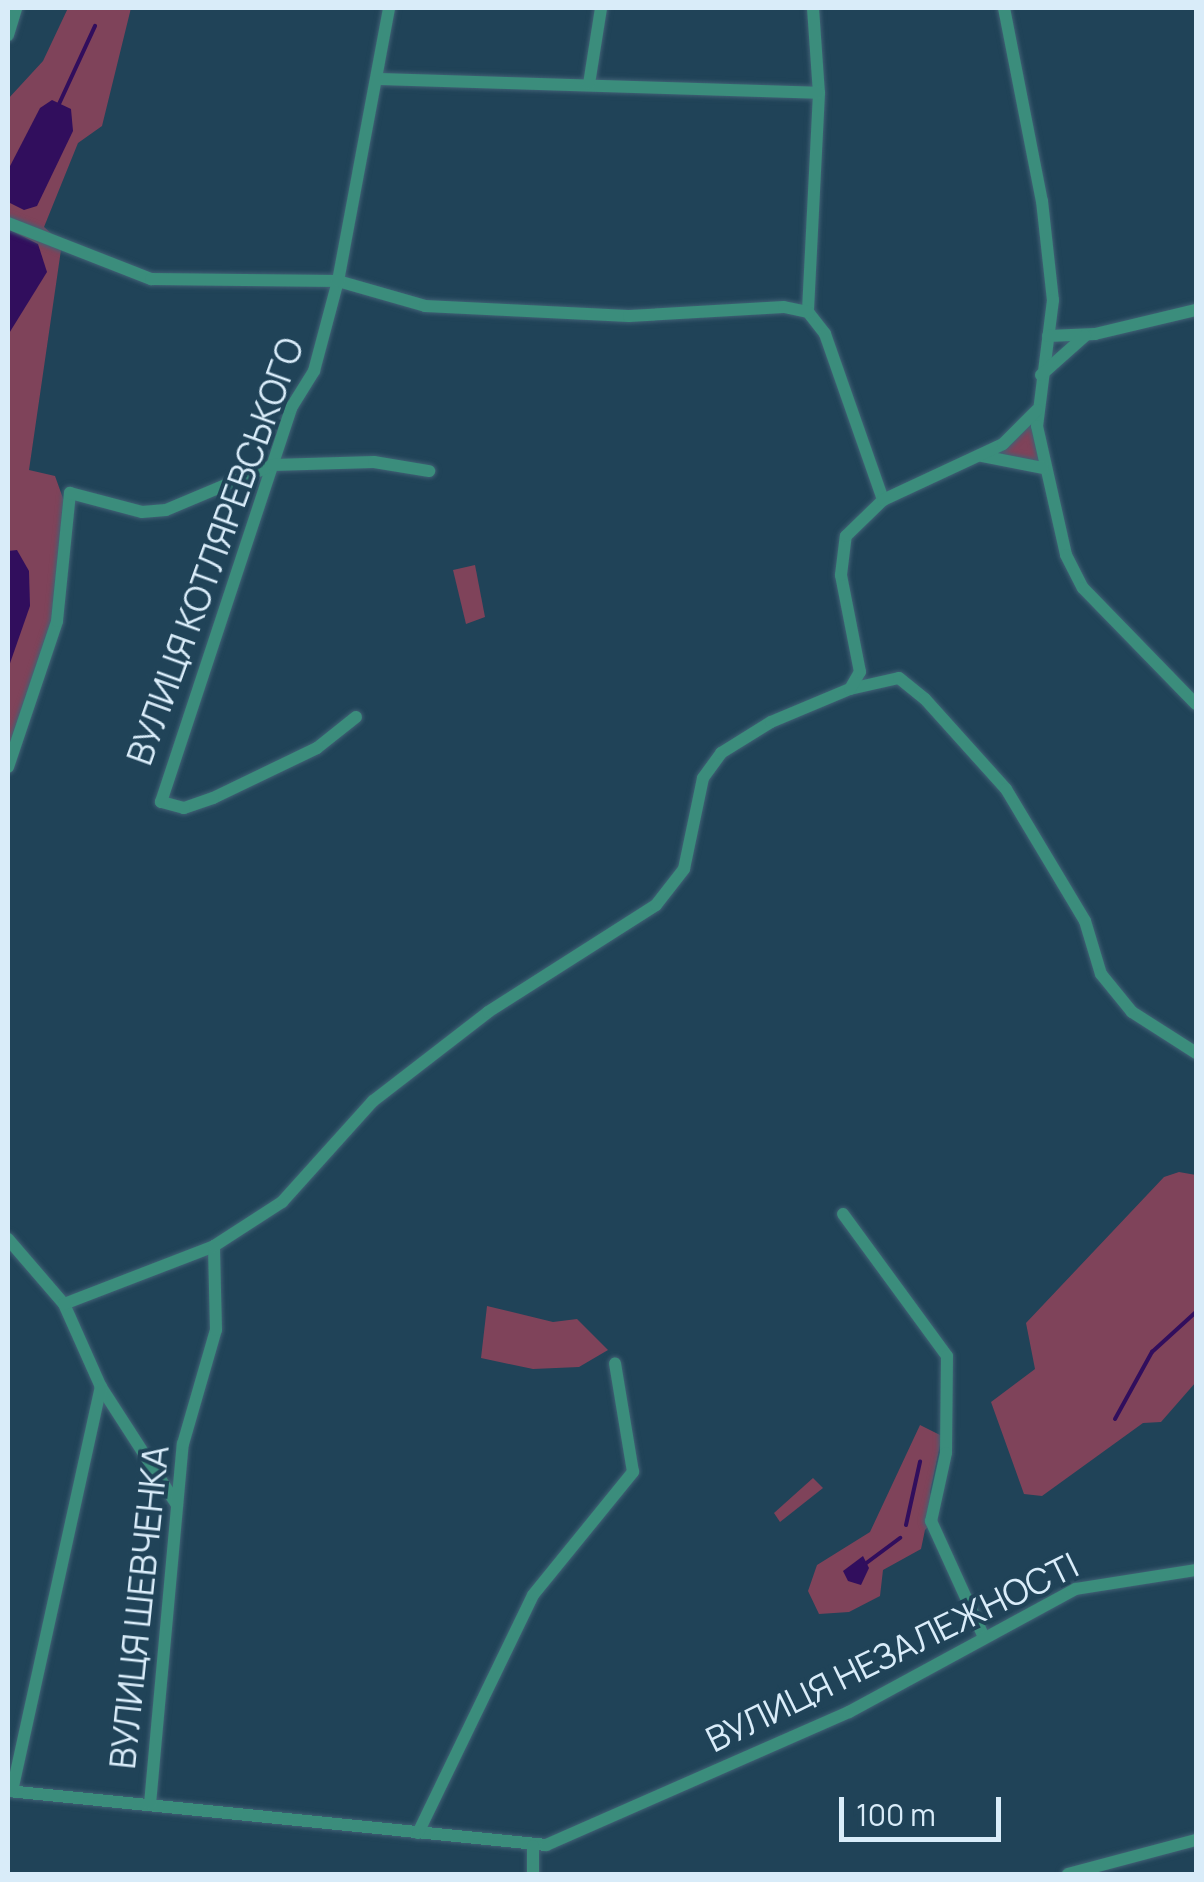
<!DOCTYPE html>
<html>
<head>
<meta charset="utf-8">
<style>
  body { margin:0 }
  #map { position:relative; width:1204px; height:1882px; overflow:hidden; background:#204358; font-family:Manrope,sans-serif }
  div>[style] { position:absolute }
  .green>* { inset:0; background:#7f435a }
  .water>* { inset:0; background:#310e5d }
  .stream>* { height:4px; margin:-2px; padding:0 2px; transform-origin:2px; border-radius:2px; background:#310e5d }
  .roads { filter:drop-shadow(0 0 2px #416175) drop-shadow(0 0 2px #416175) }
  .minor>* { height:12px; margin:-6px; padding:0 6px; transform-origin:6px; border-radius:6px; background:#3b8d7c }
  span { translate:-50% -50%; white-space:nowrap; text-align:center; line-height:1.15; -webkit-text-stroke:8px #204358; paint-order:stroke }
  .street-label { font-size:35px; color:#d9ecf9 }
  .frame { position:absolute; inset:0; border:10px solid #d9ecf9; pointer-events:none }
  .scale { position:absolute; left:839px; top:1797px; width:162px; height:45px; box-sizing:border-box; border:5px solid #d9ecf9; border-top:0; padding-left:12px; font-size:30px; line-height:35px; white-space:nowrap; color:#d9ecf9; -webkit-text-stroke:8px #204358; paint-order:stroke }
</style>
</head>
<body>
<div id="map">
  <div class="green">
    <i style="clip-path:polygon(68px 8px,131px 8px,102px 126px,78px 143px,44px 227px,62px 243px,29px 470px,55px 476px,64px 501px,61px 600px,8px 767px,8px 99px,43px 61px)"></i>
    <i style="clip-path:polygon(1037px 410px,1043px 468px,981px 456px)"></i>
    <i style="clip-path:polygon(475px 565px,485px 617px,466px 624px,453px 570px)"></i>
    <i style="clip-path:polygon(1179px 1172px,1196px 1175px,1196px 1382px,1161px 1422px,1143px 1423px,1042px 1496px,1024px 1494px,991px 1402px,1035px 1369px,1026px 1323px,1164px 1177px)"></i>
    <i style="clip-path:polygon(487px 1306px,553px 1322px,577px 1319px,608px 1350px,579px 1367px,533px 1369px,481px 1358px)"></i>
    <i style="clip-path:polygon(920px 1425px,942px 1436px,930px 1492px,937px 1517px,925px 1530px,921px 1549px,883px 1570px,880px 1596px,849px 1612px,819px 1614px,808px 1591px,817px 1565px,870px 1532px)"></i>
    <i style="clip-path:polygon(813px 1478px,823px 1488px,780px 1522px,774px 1513px)"></i>
  </div>
  <div class="water">
    <i style="clip-path:polygon(52px 100px,71px 109px,73px 131px,37px 206px,24px 210px,8px 202px,8px 170px,40px 108px)"></i>
    <i style="clip-path:polygon(8px 229px,38px 244px,47px 272px,8px 335px)"></i>
    <i style="clip-path:polygon(17px 550px,29px 571px,30px 606px,8px 669px,8px 551px)"></i>
    <i style="clip-path:polygon(863px 1556px,869px 1568px,861px 1585px,848px 1581px,843px 1571px)"></i>
  </div>
  <div class="stream">
    <i style="left:59px;top:104px;width:86px;rotate:-65.2deg"></i>
    <i style="left:1115px;top:1419px;width:77px;rotate:-61.1deg"></i>
    <i style="left:1152px;top:1352px;width:59px;rotate:-42.3deg"></i>
    <i style="left:906px;top:1525px;width:65px;rotate:-77.5deg"></i>
    <i style="left:865px;top:1564px;width:44px;rotate:-36.6deg"></i>
  </div>
  <div class="roads">
    <div class="minor">
      <i style="left:813px;top:8px;width:85px;rotate:86deg"></i>
      <i style="left:819px;top:93px;width:219px;rotate:92.9deg"></i>
      <i style="left:808px;top:312px;width:28px;rotate:52deg"></i>
      <i style="left:825px;top:334px;width:176px;rotate:70.7deg"></i>
      <i style="left:1004px;top:8px;width:197px;rotate:78.9deg"></i>
      <i style="left:1042px;top:201px;width:100px;rotate:83.7deg"></i>
      <i style="left:1053px;top:300px;width:127px;rotate:97.2deg"></i>
      <i style="left:1037px;top:426px;width:132px;rotate:77.3deg"></i>
      <i style="left:1066px;top:555px;width:37px;rotate:63deg"></i>
      <i style="left:1083px;top:588px;width:162px;rotate:45.8deg"></i>
      <i style="left:8px;top:35px;width:28px;rotate:-73deg"></i>
      <i style="left:378px;top:79px;width:441px;rotate:1.8deg"></i>
      <i style="left:589px;top:84px;width:77px;rotate:-81deg"></i>
      <i style="left:8px;top:223px;width:154px;rotate:21.4deg"></i>
      <i style="left:151px;top:279px;width:187px;rotate:0.6deg"></i>
      <i style="left:338px;top:281px;width:91px;rotate:16deg"></i>
      <i style="left:425px;top:306px;width:204px;rotate:2.8deg"></i>
      <i style="left:629px;top:316px;width:155px;rotate:-3.3deg"></i>
      <i style="left:784px;top:307px;width:25px;rotate:12deg"></i>
      <i style="left:1048px;top:336px;width:47px;rotate:-2.4deg"></i>
      <i style="left:1095px;top:334px;width:104px;rotate:-13.4deg"></i>
      <i style="left:1041px;top:375px;width:59px;rotate:-41.6deg"></i>
      <i style="left:982px;top:456px;width:62px;rotate:11.1deg"></i>
      <i style="left:850px;top:689px;width:50px;rotate:-12.7deg"></i>
      <i style="left:899px;top:678px;width:33px;rotate:39deg"></i>
      <i style="left:925px;top:699px;width:121px;rotate:48deg"></i>
      <i style="left:1006px;top:789px;width:154px;rotate:59.1deg"></i>
      <i style="left:1085px;top:921px;width:55px;rotate:73.2deg"></i>
      <i style="left:1101px;top:974px;width:49px;rotate:50.8deg"></i>
      <i style="left:1132px;top:1012px;width:76px;rotate:32.6deg"></i>
      <i style="left:356px;top:717px;width:50px;rotate:141.5deg"></i>
      <i style="left:317px;top:748px;width:115px;rotate:154.3deg"></i>
      <i style="left:213px;top:798px;width:31px;rotate:161deg"></i>
      <i style="left:184px;top:808px;width:24px;rotate:-165deg"></i>
      <i style="left:161px;top:802px;width:415px;rotate:-71.7deg"></i>
      <i style="left:291px;top:408px;width:44px;rotate:-58.1deg"></i>
      <i style="left:314px;top:371px;width:93px;rotate:-75.1deg"></i>
      <i style="left:338px;top:281px;width:278px;rotate:-79.4deg"></i>
      <i style="left:8px;top:767px;width:154px;rotate:-71.4deg"></i>
      <i style="left:57px;top:621px;width:129px;rotate:-84.2deg"></i>
      <i style="left:70px;top:493px;width:74px;rotate:14.8deg"></i>
      <i style="left:142px;top:512px;width:24px;rotate:-5deg"></i>
      <i style="left:166px;top:510px;width:116px;rotate:-22.8deg"></i>
      <i style="left:273px;top:465px;width:101px;rotate:-1.7deg"></i>
      <i style="left:374px;top:462px;width:56px;rotate:9.3deg"></i>
      <i style="left:843px;top:1214px;width:176px;rotate:53.8deg"></i>
      <i style="left:947px;top:1356px;width:97px;rotate:90.6deg"></i>
      <i style="left:946px;top:1453px;width:70px;rotate:102.4deg"></i>
      <i style="left:931px;top:1521px;width:125px;rotate:65.5deg"></i>
      <i style="left:8px;top:1239px;width:86px;rotate:49.3deg"></i>
      <i style="left:64px;top:1304px;width:91px;rotate:66deg"></i>
      <i style="left:101px;top:1387px;width:140px;rotate:57.2deg"></i>
      <i style="left:64px;top:1304px;width:161px;rotate:-21.1deg"></i>
      <i style="left:8px;top:1791px;width:541px;rotate:5.73deg"></i>
      <i style="left:546px;top:1845px;width:331px;rotate:-23.7deg"></i>
      <i style="left:849px;top:1712px;width:258px;rotate:-28.5deg"></i>
      <i style="left:1076px;top:1589px;width:121px;rotate:-9deg"></i>
      <i style="left:12px;top:1791px;width:414px;rotate:-77.6deg"></i>
      <i style="left:150px;top:1804px;width:362px;rotate:-84.8deg"></i>
      <i style="left:183px;top:1444px;width:119px;rotate:-73.9deg"></i>
      <i style="left:216px;top:1330px;width:84px;rotate:-91.4deg"></i>
      <i style="left:214px;top:1246px;width:81px;rotate:-32.9deg"></i>
      <i style="left:282px;top:1202px;width:136px;rotate:-48deg"></i>
      <i style="left:373px;top:1101px;width:145px;rotate:-37.7deg"></i>
      <i style="left:488px;top:1012px;width:199px;rotate:-32.5deg"></i>
      <i style="left:656px;top:905px;width:46px;rotate:-52.1deg"></i>
      <i style="left:684px;top:869px;width:93px;rotate:-78.2deg"></i>
      <i style="left:703px;top:778px;width:31px;rotate:-54deg"></i>
      <i style="left:721px;top:753px;width:59px;rotate:-31.8deg"></i>
      <i style="left:771px;top:722px;width:86px;rotate:-22.7deg"></i>
      <i style="left:850px;top:689px;width:20px;rotate:-60deg"></i>
      <i style="left:860px;top:672px;width:99px;rotate:-101.1deg"></i>
      <i style="left:841px;top:575px;width:39px;rotate:-83deg"></i>
      <i style="left:846px;top:536px;width:52px;rotate:-44.2deg"></i>
      <i style="left:883px;top:500px;width:132px;rotate:-25deg"></i>
      <i style="left:1003px;top:444px;width:48px;rotate:-45deg"></i>
      <i style="left:418px;top:1833px;width:264px;rotate:-64.2deg"></i>
      <i style="left:533px;top:1595px;width:159px;rotate:-50.9deg"></i>
      <i style="left:633px;top:1472px;width:110px;rotate:-99.4deg"></i>
      <i style="left:533px;top:1874px;width:28px;rotate:-90deg"></i>
      <i style="left:1068px;top:1874px;width:132px;rotate:-14.9deg"></i>
    </div>
  </div>
  <div class="street-label">
    <span style="left:215px;top:551px;rotate:-70deg">ВУЛИЦЯ КОТЛЯРЕВСЬКОГО</span>
    <span style="left:139px;top:1607px;rotate:-84deg">ВУЛИЦЯ ШЕВЧЕНКА</span>
    <span style="left:892px;top:1652px;rotate:-26deg">ВУЛИЦЯ НЕЗАЛЕЖНОСТІ</span>
  </div>
  <div class="frame"></div>
  <div class="scale">100 m</div>
</div>
</body>
</html>
